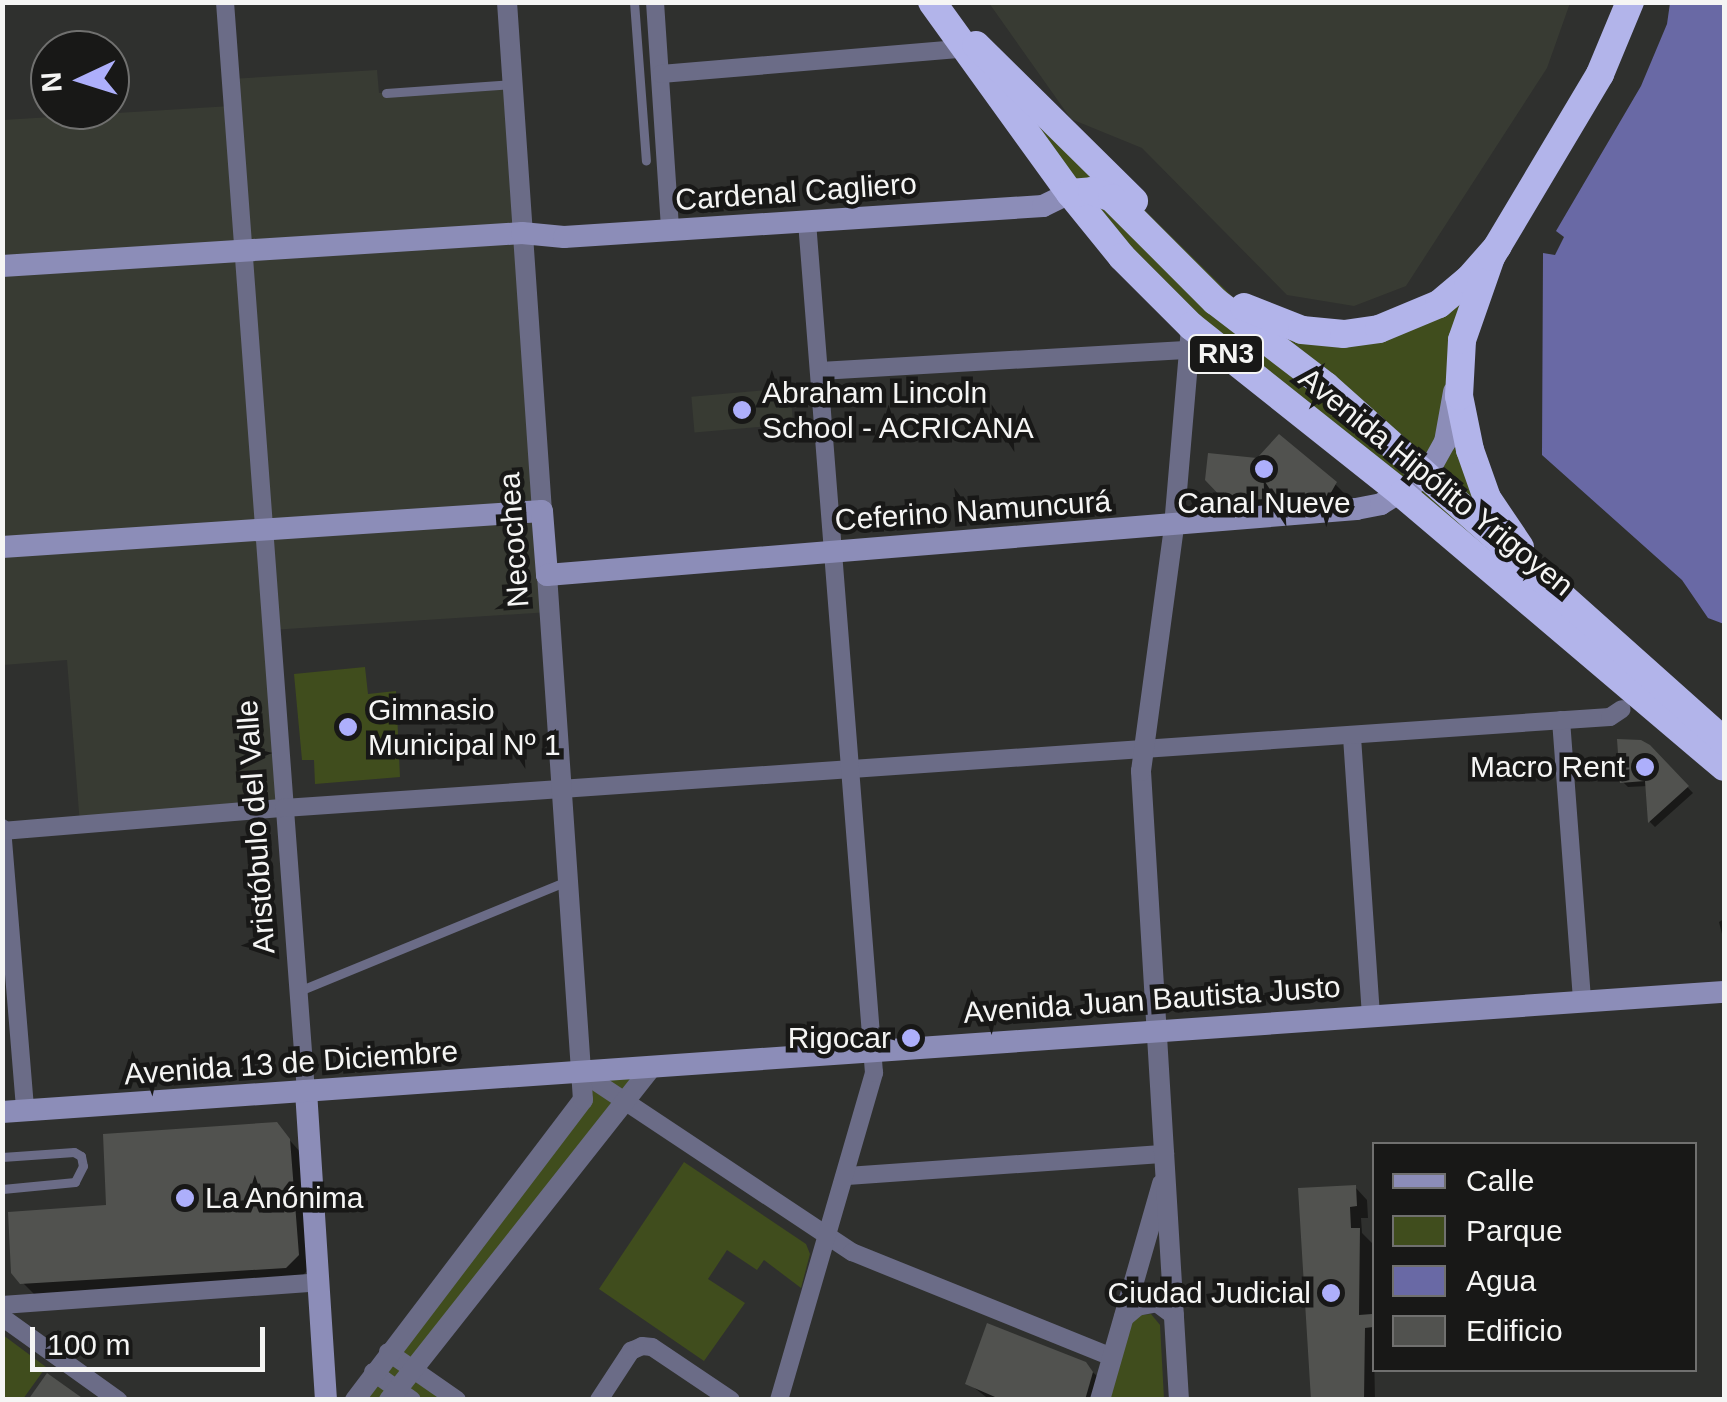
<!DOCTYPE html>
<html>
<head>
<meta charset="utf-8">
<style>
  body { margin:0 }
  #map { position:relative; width:1727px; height:1402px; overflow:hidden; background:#2f302e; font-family:Helvetica,sans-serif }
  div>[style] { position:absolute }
  .built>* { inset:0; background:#383b33; transform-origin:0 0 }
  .green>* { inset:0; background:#404d1d }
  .water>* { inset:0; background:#6969a5 }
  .shadow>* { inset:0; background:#0007 }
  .building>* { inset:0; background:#51524f }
  .service>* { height:9px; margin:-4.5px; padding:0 4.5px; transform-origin:4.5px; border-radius:4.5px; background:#6b6c87 }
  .minor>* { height:18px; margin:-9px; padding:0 9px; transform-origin:9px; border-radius:9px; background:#6b6c87 }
  .tertiary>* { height:20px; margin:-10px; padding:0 10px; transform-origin:10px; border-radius:10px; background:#6b6c87 }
  .secondary>* { height:22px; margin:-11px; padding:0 11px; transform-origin:11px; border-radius:11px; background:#8c8db8 }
  .trunk>* { height:28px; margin:-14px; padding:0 14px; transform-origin:14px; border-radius:14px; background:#b2b4ea }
  .dots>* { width:28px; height:28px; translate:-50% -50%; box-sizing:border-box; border:5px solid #181817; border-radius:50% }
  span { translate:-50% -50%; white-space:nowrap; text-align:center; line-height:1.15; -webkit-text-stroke:9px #181817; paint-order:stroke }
  .shield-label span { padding:2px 8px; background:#181817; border:2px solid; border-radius:8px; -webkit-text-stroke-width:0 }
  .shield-label { font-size:28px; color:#f5f5f4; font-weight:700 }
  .street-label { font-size:30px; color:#f5f5f4 }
  .poi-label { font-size:30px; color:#f5f5f4 }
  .left { translate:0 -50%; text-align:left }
  .right { translate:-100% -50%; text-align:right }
  .frame { position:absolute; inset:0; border:5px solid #f5f5f4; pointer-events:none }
  .legend { position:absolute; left:1372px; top:1142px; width:325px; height:230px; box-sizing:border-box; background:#181817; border:2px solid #70706f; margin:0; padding:12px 18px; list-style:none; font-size:30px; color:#f5f5f4 }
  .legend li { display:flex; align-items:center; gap:20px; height:50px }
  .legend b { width:50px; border:2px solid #70706f }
  .north { position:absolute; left:30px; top:30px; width:100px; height:100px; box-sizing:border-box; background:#181817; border:2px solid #70706f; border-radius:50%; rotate:266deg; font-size:28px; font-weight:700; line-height:40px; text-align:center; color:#f5f5f4 }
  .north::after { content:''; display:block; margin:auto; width:35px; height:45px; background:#adaffb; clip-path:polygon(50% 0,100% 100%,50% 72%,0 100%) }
  .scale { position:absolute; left:30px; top:1327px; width:235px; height:45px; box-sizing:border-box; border:5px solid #f5f5f4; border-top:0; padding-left:12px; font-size:30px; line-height:35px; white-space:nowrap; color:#f5f5f4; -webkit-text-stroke:8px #181817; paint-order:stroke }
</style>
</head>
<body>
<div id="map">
  <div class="built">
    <i style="clip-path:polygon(989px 3px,1570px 3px,1547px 68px,1406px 286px,1354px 306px,1287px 295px,1142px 148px,1071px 119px)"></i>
    <i style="clip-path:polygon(377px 70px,379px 93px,512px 84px,550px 612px,271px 630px,284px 808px,80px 825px,67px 660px,3px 665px,3px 120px,231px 106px,230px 79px)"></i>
    <i style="left:790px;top:388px;width:36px;height:99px;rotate:85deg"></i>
  </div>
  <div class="green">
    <i style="clip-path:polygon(963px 50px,1107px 173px,1241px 305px,1344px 334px,1468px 280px,1459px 370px,1499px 520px,1637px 663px,1191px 326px)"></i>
    <i style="clip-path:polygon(365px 667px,368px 694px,396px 691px,400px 777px,315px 784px,314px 760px,302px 760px,294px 674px)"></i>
    <i style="clip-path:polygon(650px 1069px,411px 1367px,457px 1399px,355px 1400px,583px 1100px,584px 1074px)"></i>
    <i style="clip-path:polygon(684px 1162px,806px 1244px,810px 1254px,801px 1288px,764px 1260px,757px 1270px,727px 1250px,708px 1279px,745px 1303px,704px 1361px,599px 1289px)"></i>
    <i style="clip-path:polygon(1151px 1314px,1160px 1325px,1164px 1399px,1108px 1400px,1134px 1316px)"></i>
    <i style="clip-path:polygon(3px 1335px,46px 1367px,23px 1399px,3px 1399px)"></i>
  </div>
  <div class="water">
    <i style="clip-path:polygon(1670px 3px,1724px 3px,1724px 624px,1708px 618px,1682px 580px,1542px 455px,1543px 253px,1555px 255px,1564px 237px,1556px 231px,1641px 86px,1667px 24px)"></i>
  </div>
  <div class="shadow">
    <i style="clip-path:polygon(1208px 479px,1335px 484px,1347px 496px,1341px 507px,1240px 513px)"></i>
    <i style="clip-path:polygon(1649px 747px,1693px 793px,1655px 827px,1650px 822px,1648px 786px,1628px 787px,1623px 782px)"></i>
    <i style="clip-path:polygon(1724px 919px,1724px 942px,1719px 922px)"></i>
    <i style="clip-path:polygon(276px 1125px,302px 1154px,310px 1268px,299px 1279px,35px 1295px,22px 1282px,109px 1207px)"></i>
    <i style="clip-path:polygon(1355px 1187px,1367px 1200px,1368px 1218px,1361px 1218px,1362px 1233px,1372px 1243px,1375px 1400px,1313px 1400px,1300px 1191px)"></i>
    <i style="clip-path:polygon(1084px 1364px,1098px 1377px,1100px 1400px,990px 1400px,968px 1383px)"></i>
  </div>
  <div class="building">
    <i style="clip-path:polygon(1279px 434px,1337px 482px,1329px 496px,1225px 501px,1205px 480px,1208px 453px,1257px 458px)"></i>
    <i style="clip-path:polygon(1617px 739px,1641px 740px,1650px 745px,1689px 786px,1648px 823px,1645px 781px,1620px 783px)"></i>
    <i style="clip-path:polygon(277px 1122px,290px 1139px,299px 1255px,286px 1268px,20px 1284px,11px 1273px,8px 1212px,106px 1205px,103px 1134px)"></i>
    <i style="clip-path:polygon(1356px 1185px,1357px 1206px,1350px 1207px,1351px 1228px,1360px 1228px,1359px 1315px,1372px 1314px,1373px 1327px,1365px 1328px,1364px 1400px,1311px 1400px,1298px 1188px)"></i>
    <i style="clip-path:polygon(987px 1323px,1086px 1362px,1093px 1372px,1085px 1400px,1002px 1400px,965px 1384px)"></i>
    <i style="clip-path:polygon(47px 1373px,85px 1400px,28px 1400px)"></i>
  </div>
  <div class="service">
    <i style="left:634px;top:2px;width:159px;rotate:85.7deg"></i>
    <i style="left:386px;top:93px;width:126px;rotate:-4.1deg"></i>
    <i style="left:299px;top:991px;width:290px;rotate:-22.3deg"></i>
    <i style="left:2px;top:1157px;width:72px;rotate:-4deg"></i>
    <i style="left:74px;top:1152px;width:8px;rotate:30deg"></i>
    <i style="left:81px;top:1156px;width:10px;rotate:79deg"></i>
    <i style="left:83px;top:1166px;width:18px;rotate:117deg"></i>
    <i style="left:75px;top:1182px;width:73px;rotate:174.5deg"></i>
  </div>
  <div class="minor">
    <i style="left:225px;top:2px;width:1092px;rotate:85.75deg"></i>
    <i style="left:655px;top:2px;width:228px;rotate:86.2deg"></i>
    <i style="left:661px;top:74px;width:313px;rotate:-4.8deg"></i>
    <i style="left:820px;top:371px;width:379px;rotate:-3.3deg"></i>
    <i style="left:1561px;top:720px;width:282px;rotate:85.7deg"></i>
    <i style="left:1352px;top:737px;width:278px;rotate:86.1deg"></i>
    <i style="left:2px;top:828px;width:283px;rotate:85.3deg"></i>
    <i style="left:2px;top:831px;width:283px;rotate:-4.7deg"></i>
    <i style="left:284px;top:808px;width:1329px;rotate:-3.93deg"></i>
    <i style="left:1610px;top:717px;width:14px;rotate:-34deg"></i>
    <i style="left:584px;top:1074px;width:322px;rotate:33.6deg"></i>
    <i style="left:852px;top:1252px;width:280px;rotate:22deg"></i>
    <i style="left:847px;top:1176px;width:319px;rotate:-4deg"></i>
    <i style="left:2px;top:1305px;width:318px;rotate:-4.1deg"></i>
    <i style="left:2px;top:1317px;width:143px;rotate:35.6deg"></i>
    <i style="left:388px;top:1352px;width:84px;rotate:34.8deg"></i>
    <i style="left:373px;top:1372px;width:48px;rotate:35.7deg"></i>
    <i style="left:599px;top:1400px;width:59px;rotate:-56.9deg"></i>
    <i style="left:631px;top:1351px;width:12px;rotate:-24deg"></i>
    <i style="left:642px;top:1346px;width:10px;rotate:6deg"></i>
    <i style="left:652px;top:1347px;width:95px;rotate:33.9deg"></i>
    <i style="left:779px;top:1400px;width:341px;rotate:-73.8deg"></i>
    <i style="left:874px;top:1073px;width:855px;rotate:-94.5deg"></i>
  </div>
  <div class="tertiary">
    <i style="left:507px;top:2px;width:510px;rotate:86.07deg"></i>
    <i style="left:1124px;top:1317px;width:17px;rotate:-40deg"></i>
    <i style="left:1137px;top:1306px;width:20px;rotate:-11deg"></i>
    <i style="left:1157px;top:1302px;width:21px;rotate:37deg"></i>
    <i style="left:355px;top:1400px;width:377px;rotate:-52.8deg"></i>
    <i style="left:583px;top:1100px;width:526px;rotate:-93.92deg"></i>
    <i style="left:389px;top:1400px;width:422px;rotate:-51.7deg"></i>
    <i style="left:1100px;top:1400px;width:225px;rotate:-74deg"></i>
    <i style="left:1179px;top:1400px;width:630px;rotate:-93.46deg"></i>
    <i style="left:1141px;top:771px;width:247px;rotate:-82.3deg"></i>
    <i style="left:1174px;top:526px;width:201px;rotate:-85.1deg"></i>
  </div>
  <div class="secondary">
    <i style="left:2px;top:266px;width:521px;rotate:-3.63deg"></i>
    <i style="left:522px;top:233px;width:42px;rotate:5.4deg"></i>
    <i style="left:564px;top:237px;width:480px;rotate:-3.7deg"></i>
    <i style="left:1043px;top:206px;width:30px;rotate:-26deg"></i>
    <i style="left:2px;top:547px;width:541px;rotate:-3.81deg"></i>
    <i style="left:542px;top:511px;width:64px;rotate:85.5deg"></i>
    <i style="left:547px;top:575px;width:812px;rotate:-4.66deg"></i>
    <i style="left:1356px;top:509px;width:25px;rotate:-11deg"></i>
    <i style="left:1381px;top:504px;width:53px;rotate:-31.9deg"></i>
    <i style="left:1426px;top:476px;width:39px;rotate:-61deg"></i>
    <i style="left:1445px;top:442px;width:51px;rotate:-79.8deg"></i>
    <i style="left:306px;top:1091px;width:310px;rotate:86.3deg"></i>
    <i style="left:2px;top:1112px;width:1726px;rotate:-3.99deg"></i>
  </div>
  <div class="trunk">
    <i style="left:932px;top:2px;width:236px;rotate:54.2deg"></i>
    <i style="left:1070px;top:193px;width:82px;rotate:50.9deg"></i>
    <i style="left:1122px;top:257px;width:98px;rotate:45deg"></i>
    <i style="left:1191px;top:326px;width:270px;rotate:38.5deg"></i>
    <i style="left:1402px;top:494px;width:422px;rotate:40.3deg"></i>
    <i style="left:976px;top:45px;width:222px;rotate:44.6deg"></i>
    <i style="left:1070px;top:193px;width:22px;rotate:-5deg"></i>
    <i style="left:1092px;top:191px;width:21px;rotate:19deg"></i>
    <i style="left:1112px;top:198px;width:146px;rotate:45deg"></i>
    <i style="left:1215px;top:301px;width:140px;rotate:37.4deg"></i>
    <i style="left:1326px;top:386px;width:533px;rotate:41.73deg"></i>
    <i style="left:1244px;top:307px;width:62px;rotate:21.6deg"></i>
    <i style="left:1302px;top:330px;width:42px;rotate:5.4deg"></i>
    <i style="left:1344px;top:334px;width:35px;rotate:-8deg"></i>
    <i style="left:1379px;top:329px;width:65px;rotate:-22.6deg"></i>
    <i style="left:1439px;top:304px;width:38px;rotate:-40deg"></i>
    <i style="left:1468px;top:280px;width:45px;rotate:-48.6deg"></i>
    <i style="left:1520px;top:547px;width:59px;rotate:-124deg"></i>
    <i style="left:1487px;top:498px;width:51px;rotate:-109.5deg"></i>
    <i style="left:1470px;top:450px;width:55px;rotate:-101.5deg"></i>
    <i style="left:1459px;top:396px;width:56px;rotate:-86.9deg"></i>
    <i style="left:1462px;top:340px;width:88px;rotate:-70.7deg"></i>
    <i style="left:1491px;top:257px;width:213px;rotate:-59.2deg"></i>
    <i style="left:1600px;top:74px;width:78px;rotate:-67.4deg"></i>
  </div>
  <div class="dots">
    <i style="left:742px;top:410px;background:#adaffb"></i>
    <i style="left:1264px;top:469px;background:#adaffb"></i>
    <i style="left:348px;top:727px;background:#adaffb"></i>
    <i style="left:1645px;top:767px;background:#adaffb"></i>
    <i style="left:911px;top:1038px;background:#adaffb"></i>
    <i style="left:185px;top:1198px;background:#adaffb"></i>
    <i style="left:1331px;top:1293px;background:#adaffb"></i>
  </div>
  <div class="shield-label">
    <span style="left:1226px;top:354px">RN3</span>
  </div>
  <div class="street-label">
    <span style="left:796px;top:192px;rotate:-4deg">Cardenal Cagliero</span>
    <span style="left:1436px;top:482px;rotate:39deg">Avenida Hipólito Yrigoyen</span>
    <span style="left:973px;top:511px;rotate:-4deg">Ceferino Namuncurá</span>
    <span style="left:514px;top:540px;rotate:-94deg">Necochea</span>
    <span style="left:256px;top:827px;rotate:-94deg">Aristóbulo del Valle</span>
    <span style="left:1152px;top:1000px;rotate:-4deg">Avenida Juan Bautista Justo</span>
    <span style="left:291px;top:1063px;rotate:-4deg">Avenida 13 de Diciembre</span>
  </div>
  <div class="poi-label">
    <span class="left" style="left:762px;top:410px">Abraham Lincoln<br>School - ACRICANA</span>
    <span style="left:1264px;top:503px">Canal Nueve</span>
    <span class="left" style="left:368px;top:727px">Gimnasio<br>Municipal Nº 1</span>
    <span class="right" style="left:1625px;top:767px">Macro Rent</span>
    <span class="right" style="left:891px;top:1038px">Rigocar</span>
    <span class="left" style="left:205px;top:1198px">La Anónima</span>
    <span class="right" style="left:1311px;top:1293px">Ciudad Judicial</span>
  </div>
  <div class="frame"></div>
  <ul class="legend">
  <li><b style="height:12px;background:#8c8db8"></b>Calle</li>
  <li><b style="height:28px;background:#404d1d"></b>Parque</li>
  <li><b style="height:28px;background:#6969a5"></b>Agua</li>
  <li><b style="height:28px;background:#51524f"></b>Edificio</li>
  </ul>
  <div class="north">N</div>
  <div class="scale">100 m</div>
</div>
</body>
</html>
